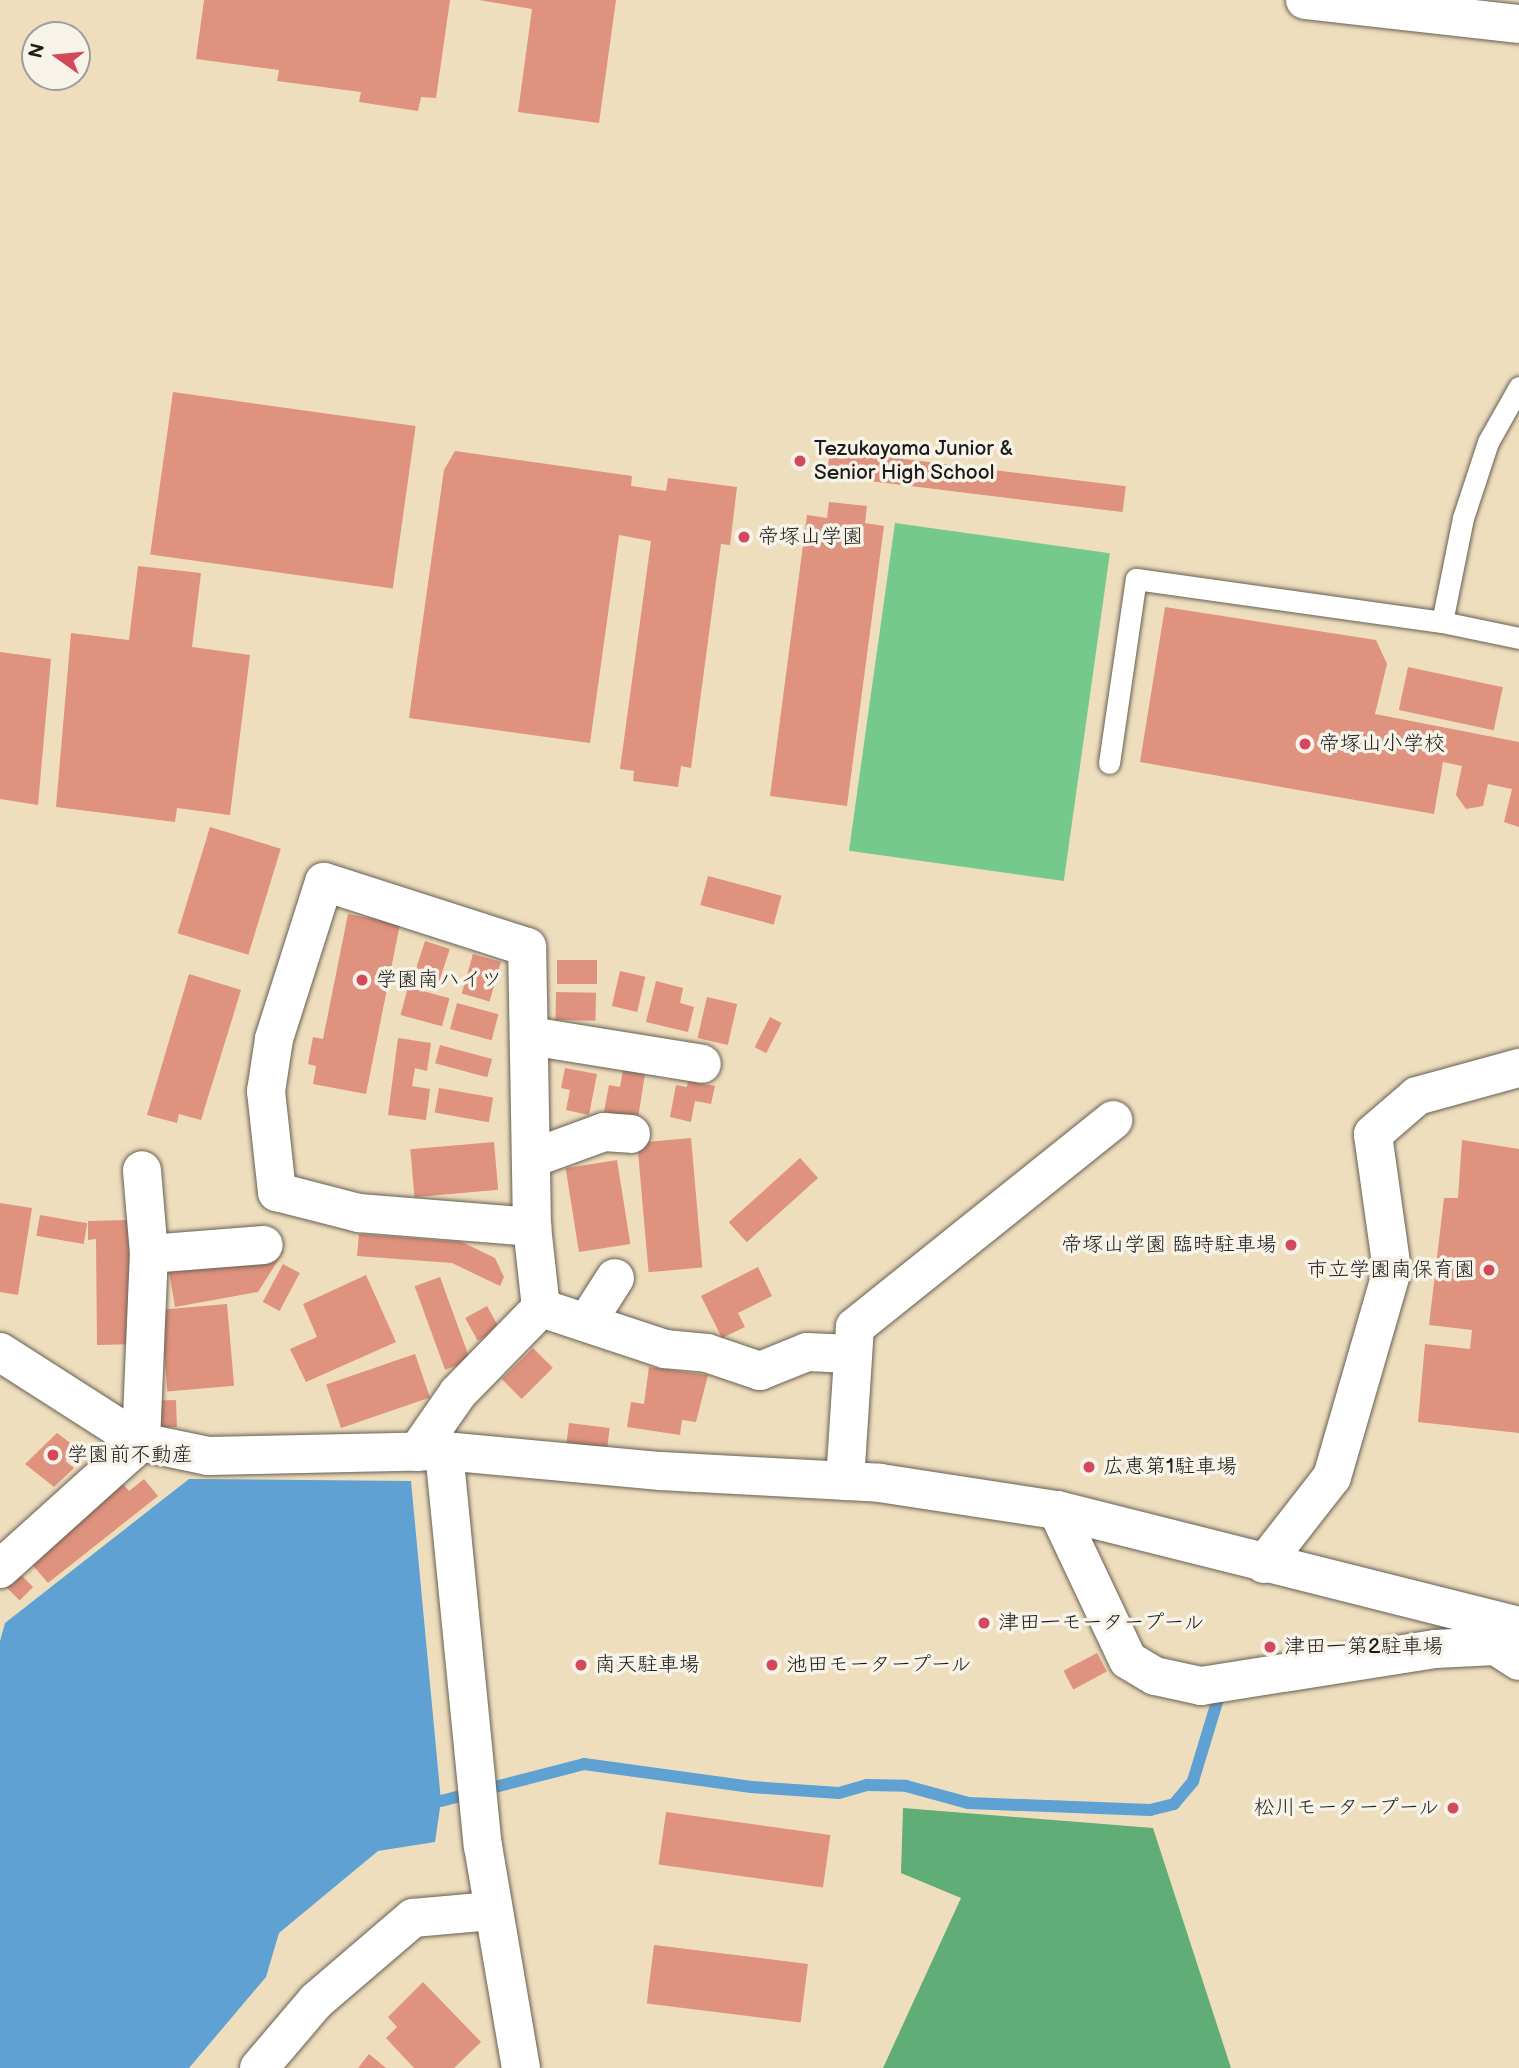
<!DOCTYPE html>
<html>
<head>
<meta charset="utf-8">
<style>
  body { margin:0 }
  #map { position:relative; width:1519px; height:2068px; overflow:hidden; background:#efdebd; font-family:"Balsamiq Sans","Klee One",sans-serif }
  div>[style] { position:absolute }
  .green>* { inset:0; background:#76c98c; transform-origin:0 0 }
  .forest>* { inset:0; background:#60ad78 }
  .water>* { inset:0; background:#5fa1d3 }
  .stream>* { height:12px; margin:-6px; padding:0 6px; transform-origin:6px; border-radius:6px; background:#5fa1d3 }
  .building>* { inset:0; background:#df927d; transform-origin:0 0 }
  .roads { filter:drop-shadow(0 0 2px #666054) drop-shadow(0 0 2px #666054) }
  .lane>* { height:21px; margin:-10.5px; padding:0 10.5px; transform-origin:10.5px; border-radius:10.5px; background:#fff }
  .street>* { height:38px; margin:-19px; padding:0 19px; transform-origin:19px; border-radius:19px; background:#fff }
  .secondary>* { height:38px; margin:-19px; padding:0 19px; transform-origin:19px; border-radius:19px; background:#fff }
  .dots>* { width:19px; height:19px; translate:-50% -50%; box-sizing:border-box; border:4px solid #f7f3e8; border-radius:50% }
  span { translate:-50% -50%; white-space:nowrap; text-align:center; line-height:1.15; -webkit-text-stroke:7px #f7f3e8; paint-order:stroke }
  .poi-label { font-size:21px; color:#1c1c1c }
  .left { translate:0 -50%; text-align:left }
  .right { translate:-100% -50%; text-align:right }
  .north { position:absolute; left:21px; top:21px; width:70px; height:70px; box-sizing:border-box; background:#f7f3e8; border:2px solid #9f9d96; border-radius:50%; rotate:285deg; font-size:19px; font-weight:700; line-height:28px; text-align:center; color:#1c1c1c }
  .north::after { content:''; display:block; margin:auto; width:24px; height:32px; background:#d1495b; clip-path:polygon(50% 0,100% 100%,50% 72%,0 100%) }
</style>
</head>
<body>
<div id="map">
  <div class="green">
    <i style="left:895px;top:523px;width:217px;height:331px;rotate:8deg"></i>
  </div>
  <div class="forest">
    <i style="clip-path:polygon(903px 1808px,1153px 1828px,1231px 2068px,883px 2068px,961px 1898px,901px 1873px)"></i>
  </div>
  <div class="water">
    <i style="clip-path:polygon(189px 1479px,411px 1481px,441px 1801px,435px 1842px,378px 1851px,279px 1933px,266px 1977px,189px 2068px,0 2068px,0 1641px,5px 1623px)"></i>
  </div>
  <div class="stream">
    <i style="left:441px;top:1801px;width:148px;rotate:-14.5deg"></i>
    <i style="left:584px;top:1764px;width:169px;rotate:7.8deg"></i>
    <i style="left:751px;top:1787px;width:88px;rotate:3.9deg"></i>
    <i style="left:839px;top:1793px;width:29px;rotate:-16deg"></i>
    <i style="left:867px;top:1785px;width:39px;rotate:1deg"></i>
    <i style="left:906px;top:1786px;width:64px;rotate:15.3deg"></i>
    <i style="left:968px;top:1803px;width:182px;rotate:2.2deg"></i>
    <i style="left:1150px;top:1810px;width:25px;rotate:-14deg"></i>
    <i style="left:1174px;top:1804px;width:30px;rotate:-50deg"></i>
    <i style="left:1193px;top:1781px;width:93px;rotate:-73.1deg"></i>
  </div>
  <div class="building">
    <i style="clip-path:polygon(204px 0,450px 0,436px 98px,421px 97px,418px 111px,359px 102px,361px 92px,277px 81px,279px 70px,196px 59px)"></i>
    <i style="clip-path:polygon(616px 0,599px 123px,518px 112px,532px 9px,479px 0)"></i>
    <i style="left:173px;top:392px;width:245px;height:164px;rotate:8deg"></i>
    <i style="left:830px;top:450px;width:298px;height:26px;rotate:7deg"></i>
    <i style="clip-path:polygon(455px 451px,632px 476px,631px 486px,666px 491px,668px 478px,737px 487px,730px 545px,721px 544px,691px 768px,681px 766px,678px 787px,633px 781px,634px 771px,620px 769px,651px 541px,619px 535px,590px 743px,409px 718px,444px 470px)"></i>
    <i style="clip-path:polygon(829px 502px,867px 506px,865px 523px,884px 526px,847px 806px,770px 796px,807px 515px,827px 518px)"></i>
    <i style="clip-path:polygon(138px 566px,201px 573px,192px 647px,250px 655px,230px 815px,177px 808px,175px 822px,56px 807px,71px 633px,129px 640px)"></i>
    <i style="clip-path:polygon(1165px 607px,1376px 640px,1387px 664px,1375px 714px,1519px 742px,1519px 827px,1504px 822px,1512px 789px,1488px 784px,1483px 806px,1466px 809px,1456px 795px,1462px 766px,1443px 762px,1434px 814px,1140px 762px)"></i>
    <i style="clip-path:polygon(0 652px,51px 659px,38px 805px,0 799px)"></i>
    <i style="left:1408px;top:667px;width:97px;height:44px;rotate:12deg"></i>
    <i style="left:210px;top:827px;width:74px;height:111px;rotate:17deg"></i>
    <i style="left:708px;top:876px;width:76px;height:30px;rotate:15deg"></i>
    <i style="clip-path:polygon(348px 914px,400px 924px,366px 1094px,313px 1084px,316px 1066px,308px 1064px,313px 1037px,323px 1039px)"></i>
    <i style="left:425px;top:941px;width:26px;height:41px;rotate:18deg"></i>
    <i style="left:473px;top:954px;width:29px;height:41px;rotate:16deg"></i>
    <i style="left:597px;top:960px;width:24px;height:40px;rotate:90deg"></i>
    <i style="left:620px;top:971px;width:26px;height:36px;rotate:13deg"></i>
    <i style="clip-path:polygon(189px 974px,241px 990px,201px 1120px,179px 1114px,177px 1123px,147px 1115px)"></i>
    <i style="clip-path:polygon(656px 981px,683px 988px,680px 1003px,694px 1007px,688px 1032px,646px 1022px)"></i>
    <i style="left:408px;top:987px;width:43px;height:29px;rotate:15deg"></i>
    <i style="left:556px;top:992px;width:40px;height:28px;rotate:1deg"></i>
    <i style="left:707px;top:997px;width:31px;height:42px;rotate:13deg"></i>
    <i style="left:457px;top:1003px;width:43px;height:27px;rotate:15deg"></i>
    <i style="left:770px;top:1017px;width:13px;height:34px;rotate:27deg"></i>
    <i style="clip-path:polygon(398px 1038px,431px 1043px,427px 1071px,415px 1068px,412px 1086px,430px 1089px,426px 1120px,388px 1115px)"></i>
    <i style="left:440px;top:1045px;width:54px;height:19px;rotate:15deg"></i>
    <i style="clip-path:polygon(565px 1068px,597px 1074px,589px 1115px,566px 1110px,570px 1090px,561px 1088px)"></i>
    <i style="clip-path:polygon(623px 1070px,645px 1074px,638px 1118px,604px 1112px,609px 1085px,620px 1087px)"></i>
    <i style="clip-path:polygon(688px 1081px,715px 1086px,711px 1104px,695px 1101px,691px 1122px,670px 1117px,676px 1085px,687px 1087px)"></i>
    <i style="left:439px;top:1088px;width:55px;height:25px;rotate:10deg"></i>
    <i style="left:691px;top:1138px;width:130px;height:54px;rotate:85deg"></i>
    <i style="clip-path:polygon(1462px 1140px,1519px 1149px,1519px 1433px,1418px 1422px,1425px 1344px,1470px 1349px,1472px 1330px,1429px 1325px,1444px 1198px,1458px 1198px)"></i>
    <i style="left:494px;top:1142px;width:48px;height:84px;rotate:85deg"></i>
    <i style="left:800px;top:1158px;width:27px;height:96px;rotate:48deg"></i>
    <i style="left:617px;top:1160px;width:85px;height:52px;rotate:81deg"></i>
    <i style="clip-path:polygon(0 1203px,32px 1208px,18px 1295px,0 1292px)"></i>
    <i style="left:40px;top:1215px;width:48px;height:21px;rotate:10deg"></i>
    <i style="clip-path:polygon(128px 1220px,128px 1236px,139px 1241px,140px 1344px,97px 1345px,96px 1239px,88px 1240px,88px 1221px)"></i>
    <i style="clip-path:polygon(359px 1234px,462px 1242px,495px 1258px,504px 1277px,500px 1286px,452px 1263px,357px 1256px)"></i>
    <i style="clip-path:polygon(284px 1251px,258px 1292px,175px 1307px,169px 1271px)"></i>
    <i style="left:283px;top:1264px;width:19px;height:43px;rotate:28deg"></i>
    <i style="clip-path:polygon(758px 1267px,772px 1296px,738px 1313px,745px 1327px,722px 1338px,701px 1296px)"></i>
    <i style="clip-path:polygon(366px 1275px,396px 1342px,306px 1382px,290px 1349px,317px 1337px,303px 1304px)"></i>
    <i style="left:440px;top:1277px;width:89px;height:27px;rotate:70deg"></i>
    <i style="left:227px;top:1304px;width:82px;height:67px;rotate:85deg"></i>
    <i style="left:487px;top:1306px;width:26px;height:25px;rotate:61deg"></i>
    <i style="left:533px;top:1348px;width:28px;height:44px;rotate:45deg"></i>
    <i style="left:415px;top:1354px;width:46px;height:94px;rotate:71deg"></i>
    <i style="clip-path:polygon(649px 1367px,708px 1375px,696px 1422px,682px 1420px,680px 1435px,627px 1427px,631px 1402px,644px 1404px)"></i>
    <i style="left:176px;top:1400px;width:27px;height:23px;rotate:88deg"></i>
    <i style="left:569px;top:1423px;width:41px;height:21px;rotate:7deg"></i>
    <i style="clip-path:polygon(57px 1433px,78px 1449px,65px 1461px,74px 1468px,54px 1487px,25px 1464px)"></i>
    <i style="clip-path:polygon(118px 1478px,129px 1491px,144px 1479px,158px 1496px,48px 1583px,29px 1561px)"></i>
    <i style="left:14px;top:1568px;width:27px;height:19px;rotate:45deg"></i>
    <i style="left:1097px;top:1653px;width:21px;height:38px;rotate:62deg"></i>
    <i style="left:666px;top:1812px;width:166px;height:53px;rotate:8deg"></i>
    <i style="left:654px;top:1945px;width:155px;height:59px;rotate:7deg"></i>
    <i style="clip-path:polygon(423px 1982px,481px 2042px,454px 2068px,414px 2068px,386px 2038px,397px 2027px,388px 2017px)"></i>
    <i style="clip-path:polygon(369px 2054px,386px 2068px,358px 2068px)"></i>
  </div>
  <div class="roads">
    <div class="lane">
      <i style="left:1442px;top:622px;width:106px;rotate:-78.6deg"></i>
      <i style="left:1463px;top:518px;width:80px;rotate:-71.8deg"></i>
      <i style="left:1488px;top:442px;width:63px;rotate:-60.6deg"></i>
      <i style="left:1109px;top:763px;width:186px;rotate:-81.7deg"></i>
      <i style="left:1136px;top:579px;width:309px;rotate:8deg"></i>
      <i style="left:1442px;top:622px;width:79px;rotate:11.7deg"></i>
    </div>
    <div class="street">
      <i style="left:530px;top:1036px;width:174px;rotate:9.2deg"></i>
      <i style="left:533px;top:1158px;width:76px;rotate:-20.1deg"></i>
      <i style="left:604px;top:1132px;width:27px;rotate:4deg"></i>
      <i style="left:149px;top:1254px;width:115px;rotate:-4.5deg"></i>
      <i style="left:541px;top:1308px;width:131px;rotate:18.3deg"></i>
      <i style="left:665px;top:1349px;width:42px;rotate:5.4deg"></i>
      <i style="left:707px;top:1353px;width:56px;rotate:18.8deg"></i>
      <i style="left:760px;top:1371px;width:51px;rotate:-22deg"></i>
      <i style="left:807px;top:1352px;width:45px;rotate:2.5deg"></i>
      <i style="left:587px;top:1322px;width:52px;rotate:-57.5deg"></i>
      <i style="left:0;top:1352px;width:167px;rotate:32.6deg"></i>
      <i style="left:141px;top:1442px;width:68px;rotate:11.8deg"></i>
      <i style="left:208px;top:1456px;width:236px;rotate:-1.2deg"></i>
      <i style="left:444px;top:1451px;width:218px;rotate:5.3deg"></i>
      <i style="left:661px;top:1471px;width:219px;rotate:3.1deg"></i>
      <i style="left:880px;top:1483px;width:179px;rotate:8.7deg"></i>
      <i style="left:1057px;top:1510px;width:476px;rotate:14.1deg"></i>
      <i style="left:444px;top:1451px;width:397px;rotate:84.4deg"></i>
      <i style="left:483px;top:1846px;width:225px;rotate:80.3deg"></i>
      <i style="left:417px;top:1452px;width:72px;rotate:-55.2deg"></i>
      <i style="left:458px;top:1393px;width:119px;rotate:-45.7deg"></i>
      <i style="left:541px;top:1308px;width:81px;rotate:-96.3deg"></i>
      <i style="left:532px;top:1227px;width:280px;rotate:-91deg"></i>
      <i style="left:527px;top:947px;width:213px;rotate:-162.2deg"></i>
      <i style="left:324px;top:882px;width:165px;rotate:107.7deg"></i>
      <i style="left:274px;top:1039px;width:53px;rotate:98.7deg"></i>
      <i style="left:266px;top:1091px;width:102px;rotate:83.8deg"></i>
      <i style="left:277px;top:1192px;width:85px;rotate:14.4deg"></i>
      <i style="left:359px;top:1213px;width:174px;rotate:4.6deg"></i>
      <i style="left:845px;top:1481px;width:154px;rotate:-86.3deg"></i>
      <i style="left:855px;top:1327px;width:331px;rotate:-38.7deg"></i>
      <i style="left:1057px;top:1510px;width:166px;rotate:64.7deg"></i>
      <i style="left:1128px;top:1660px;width:31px;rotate:31deg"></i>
      <i style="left:1155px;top:1676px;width:47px;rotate:12.3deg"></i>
      <i style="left:1201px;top:1686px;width:237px;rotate:-9deg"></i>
      <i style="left:1435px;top:1649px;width:61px;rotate:-2.8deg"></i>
      <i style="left:1496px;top:1646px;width:27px;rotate:33deg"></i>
      <i style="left:1264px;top:1564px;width:110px;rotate:-52deg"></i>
      <i style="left:1332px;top:1477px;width:216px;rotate:-73.8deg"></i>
      <i style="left:1392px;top:1270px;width:137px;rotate:-98deg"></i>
      <i style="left:1373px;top:1134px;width:58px;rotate:-40.8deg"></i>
      <i style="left:1417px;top:1096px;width:106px;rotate:-15.4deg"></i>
      <i style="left:0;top:1569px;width:190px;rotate:-42deg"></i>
      <i style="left:141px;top:1442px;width:188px;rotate:-87.6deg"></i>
      <i style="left:149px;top:1254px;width:84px;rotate:-94.8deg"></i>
      <i style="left:259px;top:2068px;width:88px;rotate:-49.6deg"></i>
      <i style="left:316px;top:2001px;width:128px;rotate:-40.6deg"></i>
      <i style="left:413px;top:1918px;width:79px;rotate:-5.1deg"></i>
    </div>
    <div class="secondary">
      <i style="left:1305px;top:0;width:215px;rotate:6.4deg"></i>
    </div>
  </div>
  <div class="dots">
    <i style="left:800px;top:461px;background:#d1495b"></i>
    <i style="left:744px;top:537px;background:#d1495b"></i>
    <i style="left:1305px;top:744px;background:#d1495b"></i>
    <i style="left:362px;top:980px;background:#d1495b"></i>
    <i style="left:1291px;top:1245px;background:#d1495b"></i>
    <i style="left:1489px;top:1270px;background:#d1495b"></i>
    <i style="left:53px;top:1455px;background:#d1495b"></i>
    <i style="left:1089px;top:1467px;background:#d1495b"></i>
    <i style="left:984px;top:1623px;background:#d1495b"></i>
    <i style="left:1270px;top:1647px;background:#d1495b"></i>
    <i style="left:581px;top:1665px;background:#d1495b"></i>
    <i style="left:772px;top:1665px;background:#d1495b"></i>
    <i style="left:1453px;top:1808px;background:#d1495b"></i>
  </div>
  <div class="poi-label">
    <span class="left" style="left:814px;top:461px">Tezukayama Junior &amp;<br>Senior High School</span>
    <span class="left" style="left:758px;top:537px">帝塚山学園</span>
    <span class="left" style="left:1319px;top:744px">帝塚山小学校</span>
    <span class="left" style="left:376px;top:980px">学園南ハイツ</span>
    <span class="right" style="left:1277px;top:1245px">帝塚山学園 臨時駐車場</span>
    <span class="right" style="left:1475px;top:1270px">市立学園南保育園</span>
    <span class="left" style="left:67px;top:1455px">学園前不動産</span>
    <span class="left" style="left:1103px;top:1467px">広恵第1駐車場</span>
    <span class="left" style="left:998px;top:1623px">津田一モータープール</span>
    <span class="left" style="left:1284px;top:1647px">津田一第2駐車場</span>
    <span class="left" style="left:595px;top:1665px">南天駐車場</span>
    <span class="left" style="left:786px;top:1665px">池田モータープール</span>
    <span class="right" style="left:1439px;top:1808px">松川モータープール</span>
  </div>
  <div class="north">N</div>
</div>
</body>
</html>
